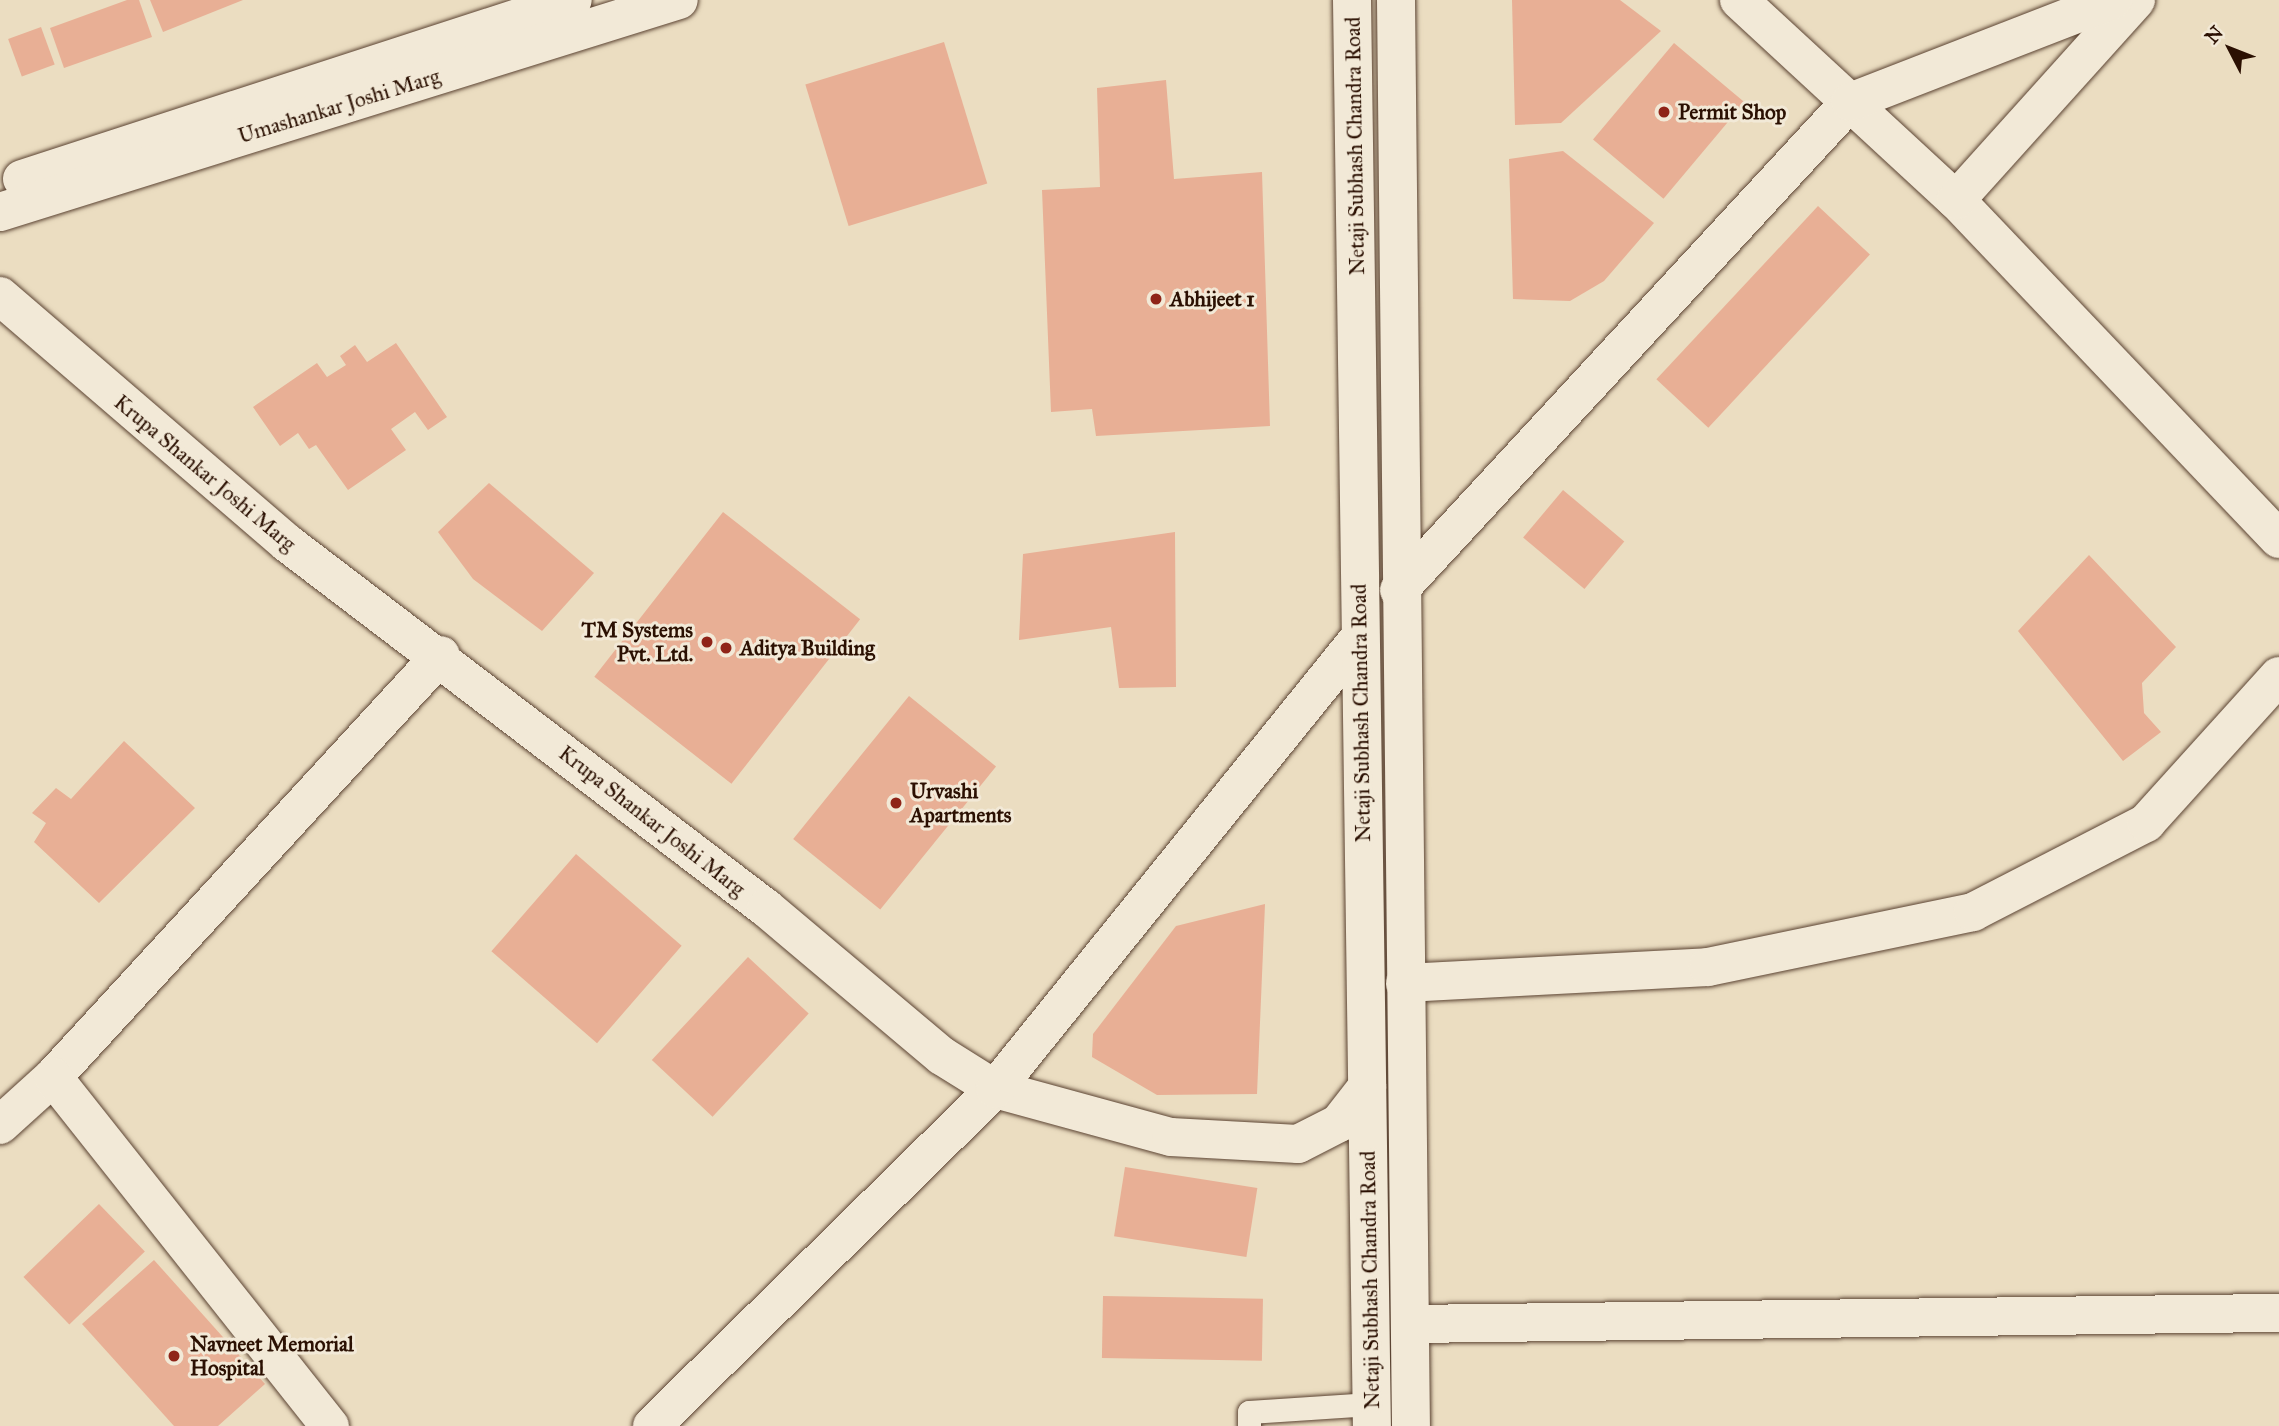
<!DOCTYPE html>
<html>
<head>
<meta charset="utf-8">
<style>
  body { margin:0 }
  #map { position:relative; width:2279px; height:1426px; overflow:hidden; background:#ebddc1; font-family:"IM FELL Great Primer",serif }
  div>[style] { position:absolute }
  .building>* { inset:0; background:#e8af95; transform-origin:0 0 }
  .roads { filter:drop-shadow(0 0 2px #5b4332) drop-shadow(0 0 2px #5b4332) }
  .service>* { height:23px; margin:-11.5px; padding:0 11.5px; transform-origin:11.5px; border-radius:11.5px; background:#f2e9d7 }
  .minor>* { height:38px; margin:-19px; padding:0 19px; transform-origin:19px; border-radius:19px; background:#f2e9d7 }
  .tertiary>* { height:38px; margin:-19px; padding:0 19px; transform-origin:19px; border-radius:19px; background:#f2e9d7 }
  .secondary>* { height:38px; margin:-19px; padding:0 19px; transform-origin:19px; border-radius:19px; background:#f2e9d7 }
  .dots>* { width:19px; height:19px; translate:-50% -50%; box-sizing:border-box; border:4px solid #f2e9d7; border-radius:50% }
  span { translate:-50% -50%; white-space:nowrap; text-align:center; line-height:1.15; -webkit-text-stroke:6px #f2e9d7; paint-order:stroke }
  .street-label { font-size:21px; color:#2b1002 }
  .poi-label { font-size:21px; color:#2b1002; font-weight:700 }
  .left { translate:0 -50%; text-align:left }
  .right { translate:-100% -50%; text-align:right }
  .north { position:absolute; left:2195px; top:14px; width:70px; height:70px; -webkit-text-stroke:5px #f2e9d7; paint-order:stroke; rotate:312deg; font-size:19px; font-weight:700; line-height:28px; text-align:center; color:#2b1002 }
  .north::after { content:''; display:block; margin:auto; width:24px; height:32px; background:#2b1002; clip-path:polygon(50% 0,100% 100%,50% 72%,0 100%) }
</style>
</head>
<body>
<div id="map">
  <div class="building">
    <i style="clip-path:polygon(127px 0,139px 0,152px 37px,64px 68px,50px 28px)"></i>
    <i style="clip-path:polygon(150px 0,243px 0,163px 32px)"></i>
    <i style="clip-path:polygon(1512px 0,1620px 0,1661px 31px,1561px 123px,1515px 125px)"></i>
    <i style="left:41px;top:27px;width:40px;height:35px;rotate:70deg"></i>
    <i style="left:944px;top:42px;width:148px;height:145px;rotate:73deg"></i>
    <i style="left:1674px;top:43px;width:92px;height:126px;rotate:40deg"></i>
    <i style="clip-path:polygon(1166px 80px,1174px 179px,1262px 172px,1270px 426px,1096px 436px,1092px 409px,1051px 412px,1042px 190px,1100px 187px,1097px 88px)"></i>
    <i style="clip-path:polygon(1563px 151px,1654px 223px,1604px 281px,1570px 301px,1513px 299px,1509px 159px)"></i>
    <i style="left:1818px;top:206px;width:71px;height:237px;rotate:43deg"></i>
    <i style="clip-path:polygon(396px 343px,447px 417px,428px 430px,415px 412px,391px 429px,406px 450px,348px 490px,316px 445px,309px 449px,298px 433px,280px 446px,253px 407px,317px 363px,327px 377px,346px 365px,340px 356px,355px 345px,367px 362px)"></i>
    <i style="clip-path:polygon(489px 483px,594px 573px,542px 631px,473px 579px,438px 532px)"></i>
    <i style="left:1563px;top:490px;width:80px;height:62px;rotate:40deg"></i>
    <i style="left:723px;top:512px;width:174px;height:209px;rotate:38deg"></i>
    <i style="clip-path:polygon(1175px 532px,1176px 687px,1119px 688px,1111px 627px,1019px 640px,1023px 554px)"></i>
    <i style="clip-path:polygon(2089px 555px,2176px 647px,2142px 683px,2144px 713px,2161px 732px,2123px 761px,2018px 631px)"></i>
    <i style="left:909px;top:696px;width:112px;height:184px;rotate:39deg"></i>
    <i style="clip-path:polygon(124px 741px,195px 808px,99px 903px,34px 842px,46px 823px,32px 813px,56px 788px,71px 799px)"></i>
    <i style="left:576px;top:854px;width:140px;height:129px;rotate:41deg"></i>
    <i style="clip-path:polygon(1265px 904px,1257px 1094px,1157px 1095px,1092px 1057px,1093px 1034px,1176px 926px)"></i>
    <i style="left:748px;top:957px;width:83px;height:141px;rotate:43deg"></i>
    <i style="left:1125px;top:1167px;width:134px;height:70px;rotate:9deg"></i>
    <i style="left:99px;top:1204px;width:66px;height:105px;rotate:46deg"></i>
    <i style="clip-path:polygon(154px 1260px,265px 1384px,218px 1426px,174px 1426px,82px 1324px)"></i>
    <i style="left:1103px;top:1296px;width:160px;height:62px;rotate:1deg"></i>
  </div>
  <div class="roads">
    <div class="service">
      <i style="left:1249px;top:1426px;width:14px;rotate:-90deg"></i>
      <i style="left:1249px;top:1412px;width:122px;rotate:-3.8deg"></i>
    </div>
    <div class="minor">
      <i style="left:1739px;top:0;width:295px;rotate:42.7deg"></i>
      <i style="left:1956px;top:200px;width:468px;rotate:46.4deg"></i>
      <i style="left:1956px;top:200px;width:269px;rotate:-48deg"></i>
      <i style="left:1399px;top:590px;width:664px;rotate:-47.26deg"></i>
      <i style="left:1850px;top:102px;width:282px;rotate:-21.2deg"></i>
      <i style="left:1405px;top:983px;width:303px;rotate:-3deg"></i>
      <i style="left:1708px;top:967px;width:271px;rotate:-11.7deg"></i>
      <i style="left:1973px;top:912px;width:195px;rotate:-27.2deg"></i>
      <i style="left:2146px;top:823px;width:198px;rotate:-47.9deg"></i>
      <i style="left:53px;top:1077px;width:573px;rotate:-47.4deg"></i>
      <i style="left:0;top:1125px;width:72px;rotate:-42.2deg"></i>
      <i style="left:53px;top:1077px;width:446px;rotate:51.6deg"></i>
      <i style="left:1410px;top:1324px;width:869px;rotate:-0.73deg"></i>
    </div>
    <div class="tertiary">
      <i style="left:22px;top:179px;width:579px;rotate:-18deg"></i>
      <i style="left:0;top:212px;width:711px;rotate:-17.34deg"></i>
      <i style="left:0;top:296px;width:379px;rotate:40.7deg"></i>
      <i style="left:287px;top:543px;width:602px;rotate:37.31deg"></i>
      <i style="left:766px;top:908px;width:230px;rotate:40.1deg"></i>
      <i style="left:942px;top:1056px;width:62px;rotate:31.9deg"></i>
      <i style="left:995px;top:1089px;width:182px;rotate:15.3deg"></i>
      <i style="left:1171px;top:1137px;width:127px;rotate:3.2deg"></i>
      <i style="left:1298px;top:1144px;width:46px;rotate:-27.1deg"></i>
      <i style="left:1339px;top:1123px;width:46px;rotate:-52.1deg"></i>
      <i style="left:652px;top:1426px;width:481px;rotate:-44.5deg"></i>
      <i style="left:995px;top:1089px;width:581px;rotate:-51.08deg"></i>
    </div>
    <div class="secondary">
      <i style="left:1352px;top:0;width:1426px;rotate:89.2deg"></i>
      <i style="left:1396px;top:0;width:1426px;rotate:89.4deg"></i>
    </div>
  </div>
  <div class="dots">
    <i style="left:1664px;top:112px;background:#8f2418"></i>
    <i style="left:1156px;top:299px;background:#8f2418"></i>
    <i style="left:707px;top:642px;background:#8f2418"></i>
    <i style="left:726px;top:648px;background:#8f2418"></i>
    <i style="left:896px;top:803px;background:#8f2418"></i>
    <i style="left:174px;top:1356px;background:#8f2418"></i>
  </div>
  <div class="street-label">
    <span style="left:339px;top:106px;rotate:-17deg">Umashankar Joshi Marg</span>
    <span style="left:1355px;top:146px;rotate:-91deg">Netaji Subhash Chandra Road</span>
    <span style="left:205px;top:473px;rotate:40deg">Krupa Shankar Joshi Marg</span>
    <span style="left:1361px;top:713px;rotate:-91deg">Netaji Subhash Chandra Road</span>
    <span style="left:652px;top:821px;rotate:38deg">Krupa Shankar Joshi Marg</span>
    <span style="left:1370px;top:1280px;rotate:-91deg">Netaji Subhash Chandra Road</span>
  </div>
  <div class="poi-label">
    <span class="left" style="left:1678px;top:112px">Permit Shop</span>
    <span class="left" style="left:1170px;top:299px">Abhijeet 1</span>
    <span class="right" style="left:693px;top:642px">TM Systems<br>Pvt. Ltd.</span>
    <span class="left" style="left:740px;top:648px">Aditya Building</span>
    <span class="left" style="left:910px;top:803px">Urvashi<br>Apartments</span>
    <span class="left" style="left:190px;top:1356px">Navneet Memorial<br>Hospital</span>
  </div>
  <div class="north">N</div>
</div>
</body>
</html>
